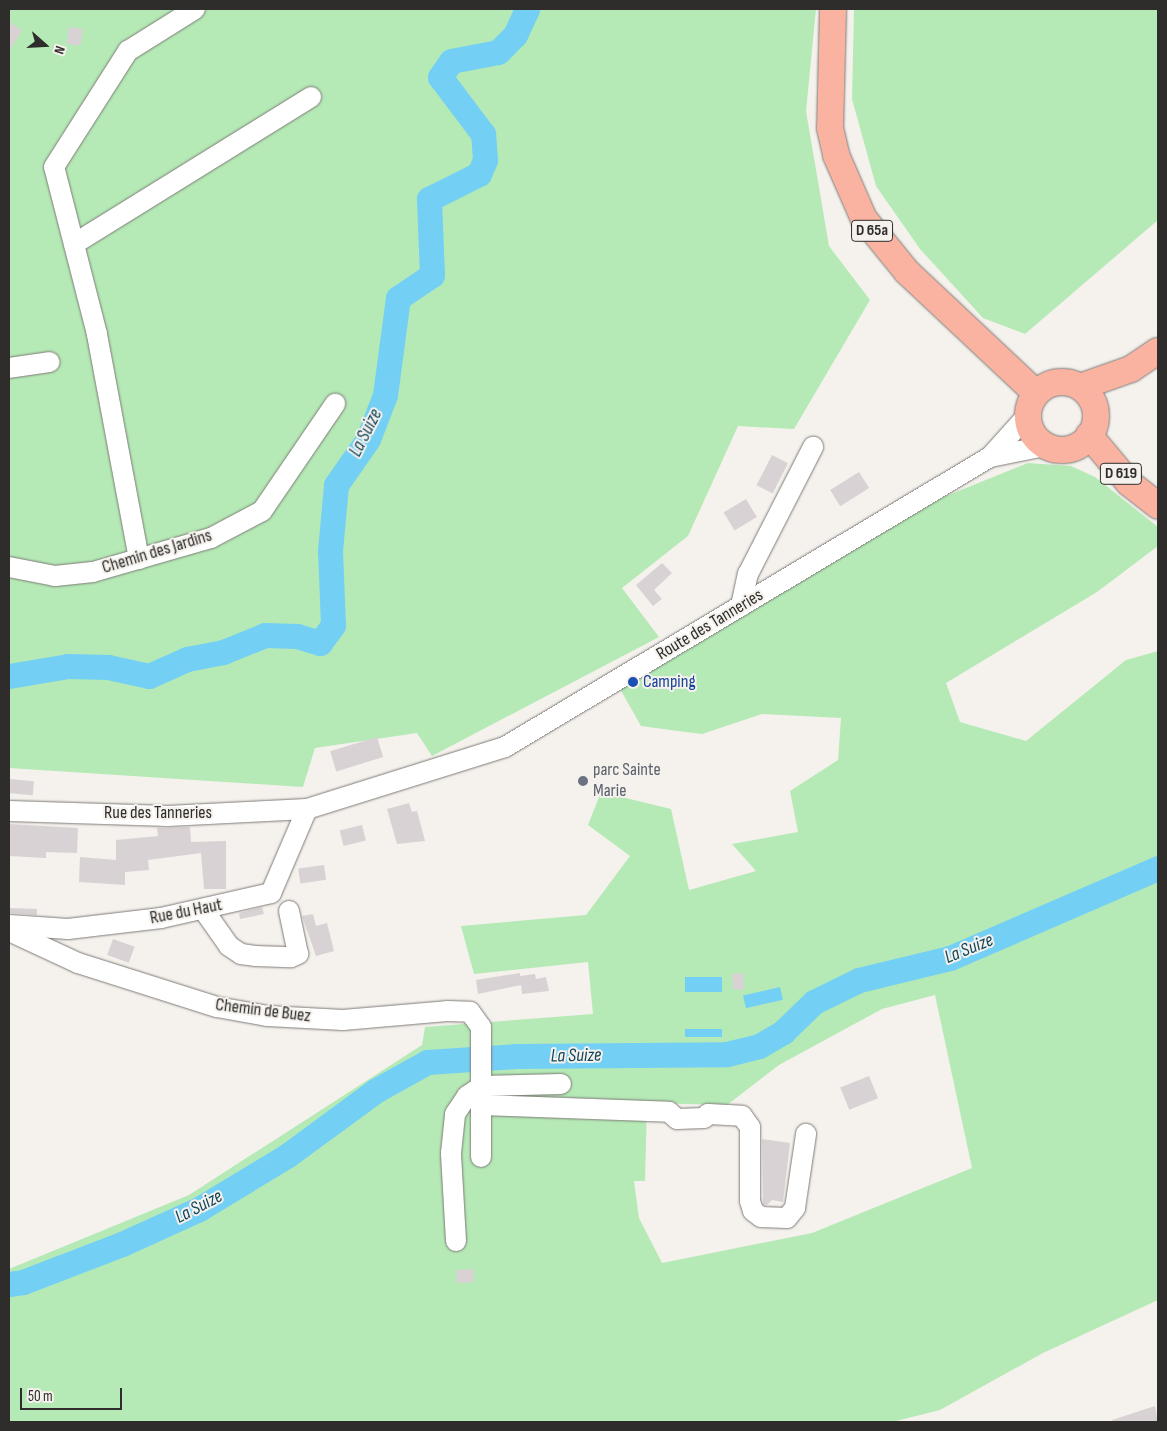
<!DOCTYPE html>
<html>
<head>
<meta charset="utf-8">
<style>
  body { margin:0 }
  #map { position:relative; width:1167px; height:1431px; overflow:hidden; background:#f5f1ed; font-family:"Sofia Sans Condensed",sans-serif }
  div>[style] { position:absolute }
  .green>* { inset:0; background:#b5eab6 }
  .water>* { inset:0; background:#74cff5; transform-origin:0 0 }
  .river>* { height:25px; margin:-12.5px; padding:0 12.5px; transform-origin:12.5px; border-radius:12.5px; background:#74cff5 }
  .building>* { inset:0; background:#d8d2d5; transform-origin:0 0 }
  .roads { filter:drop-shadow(0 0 1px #7e7b77) drop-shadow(0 0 1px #7e7b77) }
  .minor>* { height:20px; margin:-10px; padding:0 10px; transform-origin:10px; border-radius:10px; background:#fff }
  .major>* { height:26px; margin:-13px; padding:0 13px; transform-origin:13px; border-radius:13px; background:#fab2a1 }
  .major>.ring { margin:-13px; padding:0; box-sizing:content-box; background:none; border:26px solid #fab2a1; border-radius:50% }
  .dots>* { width:14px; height:14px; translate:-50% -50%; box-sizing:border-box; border:2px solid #f5f1ed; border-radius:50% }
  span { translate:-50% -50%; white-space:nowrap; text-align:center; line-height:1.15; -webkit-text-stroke:4px #f5f1ed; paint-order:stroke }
  .shield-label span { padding:1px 4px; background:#f5f1ed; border:1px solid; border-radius:4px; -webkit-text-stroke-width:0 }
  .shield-label { font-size:16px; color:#2e2d2b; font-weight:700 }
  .street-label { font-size:18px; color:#2e2d2b }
  .transit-label { font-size:18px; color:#164399 }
  .left { translate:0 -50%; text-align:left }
  .worship-label { font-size:18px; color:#5b616d }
  .water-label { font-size:19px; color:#12465a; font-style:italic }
  .frame { position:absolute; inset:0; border:10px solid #2e2d2b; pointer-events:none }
  .north { position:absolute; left:20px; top:20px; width:50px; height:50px; -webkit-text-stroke:4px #f5f1ed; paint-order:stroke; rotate:109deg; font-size:14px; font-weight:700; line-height:20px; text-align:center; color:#2e2d2b }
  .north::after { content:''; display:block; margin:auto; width:18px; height:22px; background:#2e2d2b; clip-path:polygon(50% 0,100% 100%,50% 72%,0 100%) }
  .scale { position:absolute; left:20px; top:1388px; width:102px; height:22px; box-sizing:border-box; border:2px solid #2e2d2b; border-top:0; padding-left:6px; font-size:15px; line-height:18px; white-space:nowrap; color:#2e2d2b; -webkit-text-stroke:4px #f5f1ed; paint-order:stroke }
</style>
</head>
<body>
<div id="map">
  <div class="green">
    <i style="clip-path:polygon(9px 9px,816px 9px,806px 111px,829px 246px,870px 300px,794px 429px,738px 426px,688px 536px,622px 588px,659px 637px,432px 756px,417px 733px,315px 748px,303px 787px,9px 768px)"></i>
    <i style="clip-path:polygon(854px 9px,1158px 9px,1158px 220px,1025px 334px,983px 318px,920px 249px,876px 186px,852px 99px)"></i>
    <i style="clip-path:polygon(evenodd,1028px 463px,1071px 466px,1095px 477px,1158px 527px,1158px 546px,1097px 592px,946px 683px,960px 722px,1026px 741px,1126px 660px,1158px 651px,1158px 1300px,1043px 1353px,940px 1410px,892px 1422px,9px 1422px,9px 1269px,189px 1195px,422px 1045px,425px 1027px,593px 1014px,588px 962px,474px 974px,461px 926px,586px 915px,630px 856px,588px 825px,601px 792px,671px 809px,689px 890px,756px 871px,732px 844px,798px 832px,790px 791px,838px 760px,841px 718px,762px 714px,702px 734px,670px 730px,641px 726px,619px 687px,936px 500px,1028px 463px,935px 995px,972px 1168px,812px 1233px,662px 1263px,639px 1218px,634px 1181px,645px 1181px,647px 1103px,727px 1105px,779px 1065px,882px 1009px,935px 995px)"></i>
  </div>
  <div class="water">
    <i style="left:685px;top:977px;width:37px;height:15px"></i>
    <i style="left:780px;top:987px;width:13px;height:38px;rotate:77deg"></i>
    <i style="left:722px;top:1029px;width:8px;height:37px;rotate:90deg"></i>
  </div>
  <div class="river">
    <i style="left:9px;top:676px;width:60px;rotate:-9.6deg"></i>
    <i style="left:68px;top:666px;width:40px;rotate:1.4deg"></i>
    <i style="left:108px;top:667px;width:42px;rotate:12.4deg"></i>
    <i style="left:149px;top:676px;width:42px;rotate:-24.1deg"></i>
    <i style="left:187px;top:659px;width:37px;rotate:-11deg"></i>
    <i style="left:223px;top:652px;width:45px;rotate:-22deg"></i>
    <i style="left:265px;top:635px;width:32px;rotate:2deg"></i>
    <i style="left:297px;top:636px;width:24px;rotate:17deg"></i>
    <i style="left:320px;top:643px;width:22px;rotate:-54deg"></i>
    <i style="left:333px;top:625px;width:74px;rotate:-92.3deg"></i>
    <i style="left:330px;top:551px;width:66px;rotate:-84.8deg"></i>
    <i style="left:336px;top:485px;width:56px;rotate:-55.2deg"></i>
    <i style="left:368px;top:439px;width:47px;rotate:-68.9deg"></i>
    <i style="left:385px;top:395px;width:98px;rotate:-82.4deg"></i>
    <i style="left:398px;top:298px;width:41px;rotate:-34.1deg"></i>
    <i style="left:432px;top:275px;width:76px;rotate:-92.3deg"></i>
    <i style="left:429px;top:199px;width:56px;rotate:-26.6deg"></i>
    <i style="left:479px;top:174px;width:15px;rotate:-67deg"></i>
    <i style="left:485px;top:160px;width:26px;rotate:-94deg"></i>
    <i style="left:483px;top:134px;width:71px;rotate:-127deg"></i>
    <i style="left:440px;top:77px;width:19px;rotate:-55deg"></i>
    <i style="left:451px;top:61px;width:48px;rotate:-10.8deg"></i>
    <i style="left:498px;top:52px;width:24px;rotate:-45deg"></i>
    <i style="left:515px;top:35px;width:29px;rotate:-65deg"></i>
    <i style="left:9px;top:1284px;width:14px;rotate:-8deg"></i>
    <i style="left:23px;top:1282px;width:106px;rotate:-21deg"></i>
    <i style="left:122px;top:1244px;width:85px;rotate:-24.4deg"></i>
    <i style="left:199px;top:1209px;width:104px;rotate:-31.2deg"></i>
    <i style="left:288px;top:1155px;width:108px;rotate:-36.3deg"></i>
    <i style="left:375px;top:1091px;width:60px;rotate:-29.1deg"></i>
    <i style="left:427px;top:1062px;width:90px;rotate:-3.8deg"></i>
    <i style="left:517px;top:1056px;width:210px;rotate:-0.5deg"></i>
    <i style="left:727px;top:1054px;width:33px;rotate:-14deg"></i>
    <i style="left:759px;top:1046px;width:28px;rotate:-30deg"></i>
    <i style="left:783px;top:1032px;width:43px;rotate:-44.1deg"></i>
    <i style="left:814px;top:1002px;width:50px;rotate:-26.1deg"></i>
    <i style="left:859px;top:980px;width:94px;rotate:-13.6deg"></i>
    <i style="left:950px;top:958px;width:227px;rotate:-23.4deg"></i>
  </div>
  <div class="building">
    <i style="clip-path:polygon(9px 21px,22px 31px,9px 50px)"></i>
    <i style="left:69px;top:27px;width:14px;height:17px;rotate:8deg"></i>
    <i style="left:772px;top:455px;width:18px;height:34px;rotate:27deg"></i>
    <i style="left:859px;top:472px;width:19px;height:34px;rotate:58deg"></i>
    <i style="left:746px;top:499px;width:21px;height:26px;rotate:59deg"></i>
    <i style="clip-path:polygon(662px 563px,672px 573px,654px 590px,662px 599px,653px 606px,636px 585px)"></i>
    <i style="left:377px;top:737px;width:21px;height:49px;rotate:73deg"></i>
    <i style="left:9px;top:779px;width:25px;height:14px;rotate:5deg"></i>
    <i style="clip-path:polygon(409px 803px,412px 812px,417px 811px,425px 841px,397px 844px,387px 809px)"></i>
    <i style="clip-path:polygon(9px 824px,78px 828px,77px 853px,46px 852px,46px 858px,9px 856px)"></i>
    <i style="left:362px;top:825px;width:16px;height:23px;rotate:76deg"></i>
    <i style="clip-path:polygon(190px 827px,191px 842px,226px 841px,226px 889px,204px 889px,201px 853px,148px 860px,149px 870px,125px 872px,125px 885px,79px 882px,80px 857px,116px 860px,116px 840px,158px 836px,157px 828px)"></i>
    <i style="left:324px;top:865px;width:15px;height:26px;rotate:82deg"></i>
    <i style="clip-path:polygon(262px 907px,264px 914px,240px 919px,239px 913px)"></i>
    <i style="clip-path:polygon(9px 908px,37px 909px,37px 915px,9px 913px)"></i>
    <i style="clip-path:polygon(313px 914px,316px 926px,327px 923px,334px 951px,316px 956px,302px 916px)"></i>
    <i style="left:113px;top:939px;width:23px;height:17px;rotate:20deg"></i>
    <i style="clip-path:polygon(520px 973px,520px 976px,535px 974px,536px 979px,546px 977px,549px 991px,522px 994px,521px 985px,478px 994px,476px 980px)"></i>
    <i style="left:743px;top:973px;width:16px;height:11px;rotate:86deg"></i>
    <i style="left:869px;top:1076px;width:24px;height:31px;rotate:68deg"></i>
    <i style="clip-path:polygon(762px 1139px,790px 1143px,783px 1202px,772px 1200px,767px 1205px,763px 1204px)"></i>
    <i style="left:473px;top:1269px;width:13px;height:17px;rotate:86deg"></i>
    <i style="clip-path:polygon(1155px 1406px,1158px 1422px,1113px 1422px,1112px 1420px)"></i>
  </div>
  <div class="roads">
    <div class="minor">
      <i style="left:74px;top:244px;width:279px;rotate:-31.8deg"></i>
      <i style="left:9px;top:368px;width:41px;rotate:-8.3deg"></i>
      <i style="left:990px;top:457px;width:56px;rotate:-11.3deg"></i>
      <i style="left:139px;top:559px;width:229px;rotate:-100.6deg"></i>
      <i style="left:97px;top:334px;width:172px;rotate:-104.4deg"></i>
      <i style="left:54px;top:167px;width:138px;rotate:-57.5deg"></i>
      <i style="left:128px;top:51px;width:79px;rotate:-32.1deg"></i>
      <i style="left:9px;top:567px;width:47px;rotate:11.1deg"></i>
      <i style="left:55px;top:576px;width:38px;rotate:-6deg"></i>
      <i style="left:93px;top:572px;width:123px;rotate:-16.1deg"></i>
      <i style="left:211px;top:538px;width:58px;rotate:-27.9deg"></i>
      <i style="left:262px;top:511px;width:130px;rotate:-55.7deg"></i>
      <i style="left:741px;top:606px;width:33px;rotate:-78deg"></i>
      <i style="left:748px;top:574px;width:143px;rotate:-62.9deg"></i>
      <i style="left:9px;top:811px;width:159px;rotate:1.8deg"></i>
      <i style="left:168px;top:816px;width:139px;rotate:-2.9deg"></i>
      <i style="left:307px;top:809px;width:207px;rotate:-17.4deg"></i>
      <i style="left:505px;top:747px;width:565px;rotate:-30.88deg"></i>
      <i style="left:990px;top:457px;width:57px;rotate:-47.9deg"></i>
      <i style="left:203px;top:909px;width:45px;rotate:54.9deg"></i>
      <i style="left:229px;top:946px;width:14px;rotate:34deg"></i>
      <i style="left:241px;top:954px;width:14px;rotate:8deg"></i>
      <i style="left:255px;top:956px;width:36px;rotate:2deg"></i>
      <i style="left:291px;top:957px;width:8px;rotate:-23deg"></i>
      <i style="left:298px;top:954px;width:44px;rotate:-101.8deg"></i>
      <i style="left:9px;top:925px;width:59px;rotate:3.9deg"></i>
      <i style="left:68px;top:929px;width:94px;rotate:-6.7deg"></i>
      <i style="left:161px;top:918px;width:113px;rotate:-12.8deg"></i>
      <i style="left:271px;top:893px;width:91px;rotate:-66.8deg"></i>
      <i style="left:9px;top:931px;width:76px;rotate:24.9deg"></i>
      <i style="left:78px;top:963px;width:146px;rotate:17.6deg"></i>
      <i style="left:217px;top:1007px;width:52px;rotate:10deg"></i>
      <i style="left:268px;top:1016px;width:75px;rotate:3.1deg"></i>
      <i style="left:343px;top:1020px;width:104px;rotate:-4.9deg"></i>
      <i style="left:447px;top:1011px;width:23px;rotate:2deg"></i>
      <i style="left:470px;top:1012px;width:19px;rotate:54deg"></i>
      <i style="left:481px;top:1027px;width:130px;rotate:90deg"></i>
      <i style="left:482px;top:1105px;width:187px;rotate:2.1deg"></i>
      <i style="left:669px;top:1112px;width:11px;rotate:41deg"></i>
      <i style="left:677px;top:1119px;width:27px;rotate:-2deg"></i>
      <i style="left:704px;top:1118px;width:6px;rotate:-45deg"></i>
      <i style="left:708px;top:1114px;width:34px;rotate:3deg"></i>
      <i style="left:742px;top:1116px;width:14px;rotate:54deg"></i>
      <i style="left:750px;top:1127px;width:74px;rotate:90deg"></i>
      <i style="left:750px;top:1201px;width:10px;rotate:73deg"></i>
      <i style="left:753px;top:1211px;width:10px;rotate:37deg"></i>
      <i style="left:761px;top:1217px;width:26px;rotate:2deg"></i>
      <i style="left:787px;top:1218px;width:13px;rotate:-51deg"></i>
      <i style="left:795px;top:1208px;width:75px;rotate:-81.5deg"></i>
      <i style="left:456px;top:1241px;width:88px;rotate:-93.3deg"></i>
      <i style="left:451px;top:1153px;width:39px;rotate:-84deg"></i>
      <i style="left:455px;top:1114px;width:22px;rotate:-56deg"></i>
      <i style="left:467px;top:1096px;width:18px;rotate:-34deg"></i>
      <i style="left:482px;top:1086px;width:79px;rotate:-1.5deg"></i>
    </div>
    <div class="major">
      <i style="left:833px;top:9px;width:119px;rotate:91.4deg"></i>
      <i style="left:830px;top:128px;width:28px;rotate:77deg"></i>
      <i style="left:836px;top:155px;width:70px;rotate:66.4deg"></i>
      <i style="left:864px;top:219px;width:68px;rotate:50.9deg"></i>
      <i style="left:907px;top:272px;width:177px;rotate:43.2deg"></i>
      <i class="ring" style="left:1028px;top:382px;width:42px;height:42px"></i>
      <i style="left:1080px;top:387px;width:54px;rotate:-19.4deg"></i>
      <i style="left:1131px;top:369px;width:32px;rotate:-34deg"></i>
      <i style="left:1089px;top:435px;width:62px;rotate:50.2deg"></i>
      <i style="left:1129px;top:483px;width:37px;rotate:38deg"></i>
    </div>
  </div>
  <div class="dots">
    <i style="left:633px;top:682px;background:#1a4fb4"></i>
    <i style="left:583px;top:781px;background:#6b7280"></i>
  </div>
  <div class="shield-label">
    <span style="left:872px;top:231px">D 65a</span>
    <span style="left:1121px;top:474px">D 619</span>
  </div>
  <div class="street-label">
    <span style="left:157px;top:552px;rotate:-17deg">Chemin des Jardins</span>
    <span style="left:710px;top:625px;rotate:-31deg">Route des Tanneries</span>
    <span style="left:158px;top:813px">Rue des Tanneries</span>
    <span style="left:186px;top:912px;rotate:-11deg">Rue du Haut</span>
    <span style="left:263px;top:1011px;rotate:7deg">Chemin de Buez</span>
  </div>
  <div class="transit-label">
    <span class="left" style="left:643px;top:682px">Camping</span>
  </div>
  <div class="worship-label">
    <span class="left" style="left:593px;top:781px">parc Sainte<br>Marie</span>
  </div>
  <div class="water-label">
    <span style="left:366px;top:433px;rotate:-63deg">La Suize</span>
    <span style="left:969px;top:949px;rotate:-22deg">La Suize</span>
    <span style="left:576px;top:1056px;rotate:-1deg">La Suize</span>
    <span style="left:199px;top:1207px;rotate:-28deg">La Suize</span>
  </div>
  <div class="frame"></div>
  <div class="north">N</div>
  <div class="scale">50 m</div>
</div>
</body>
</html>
